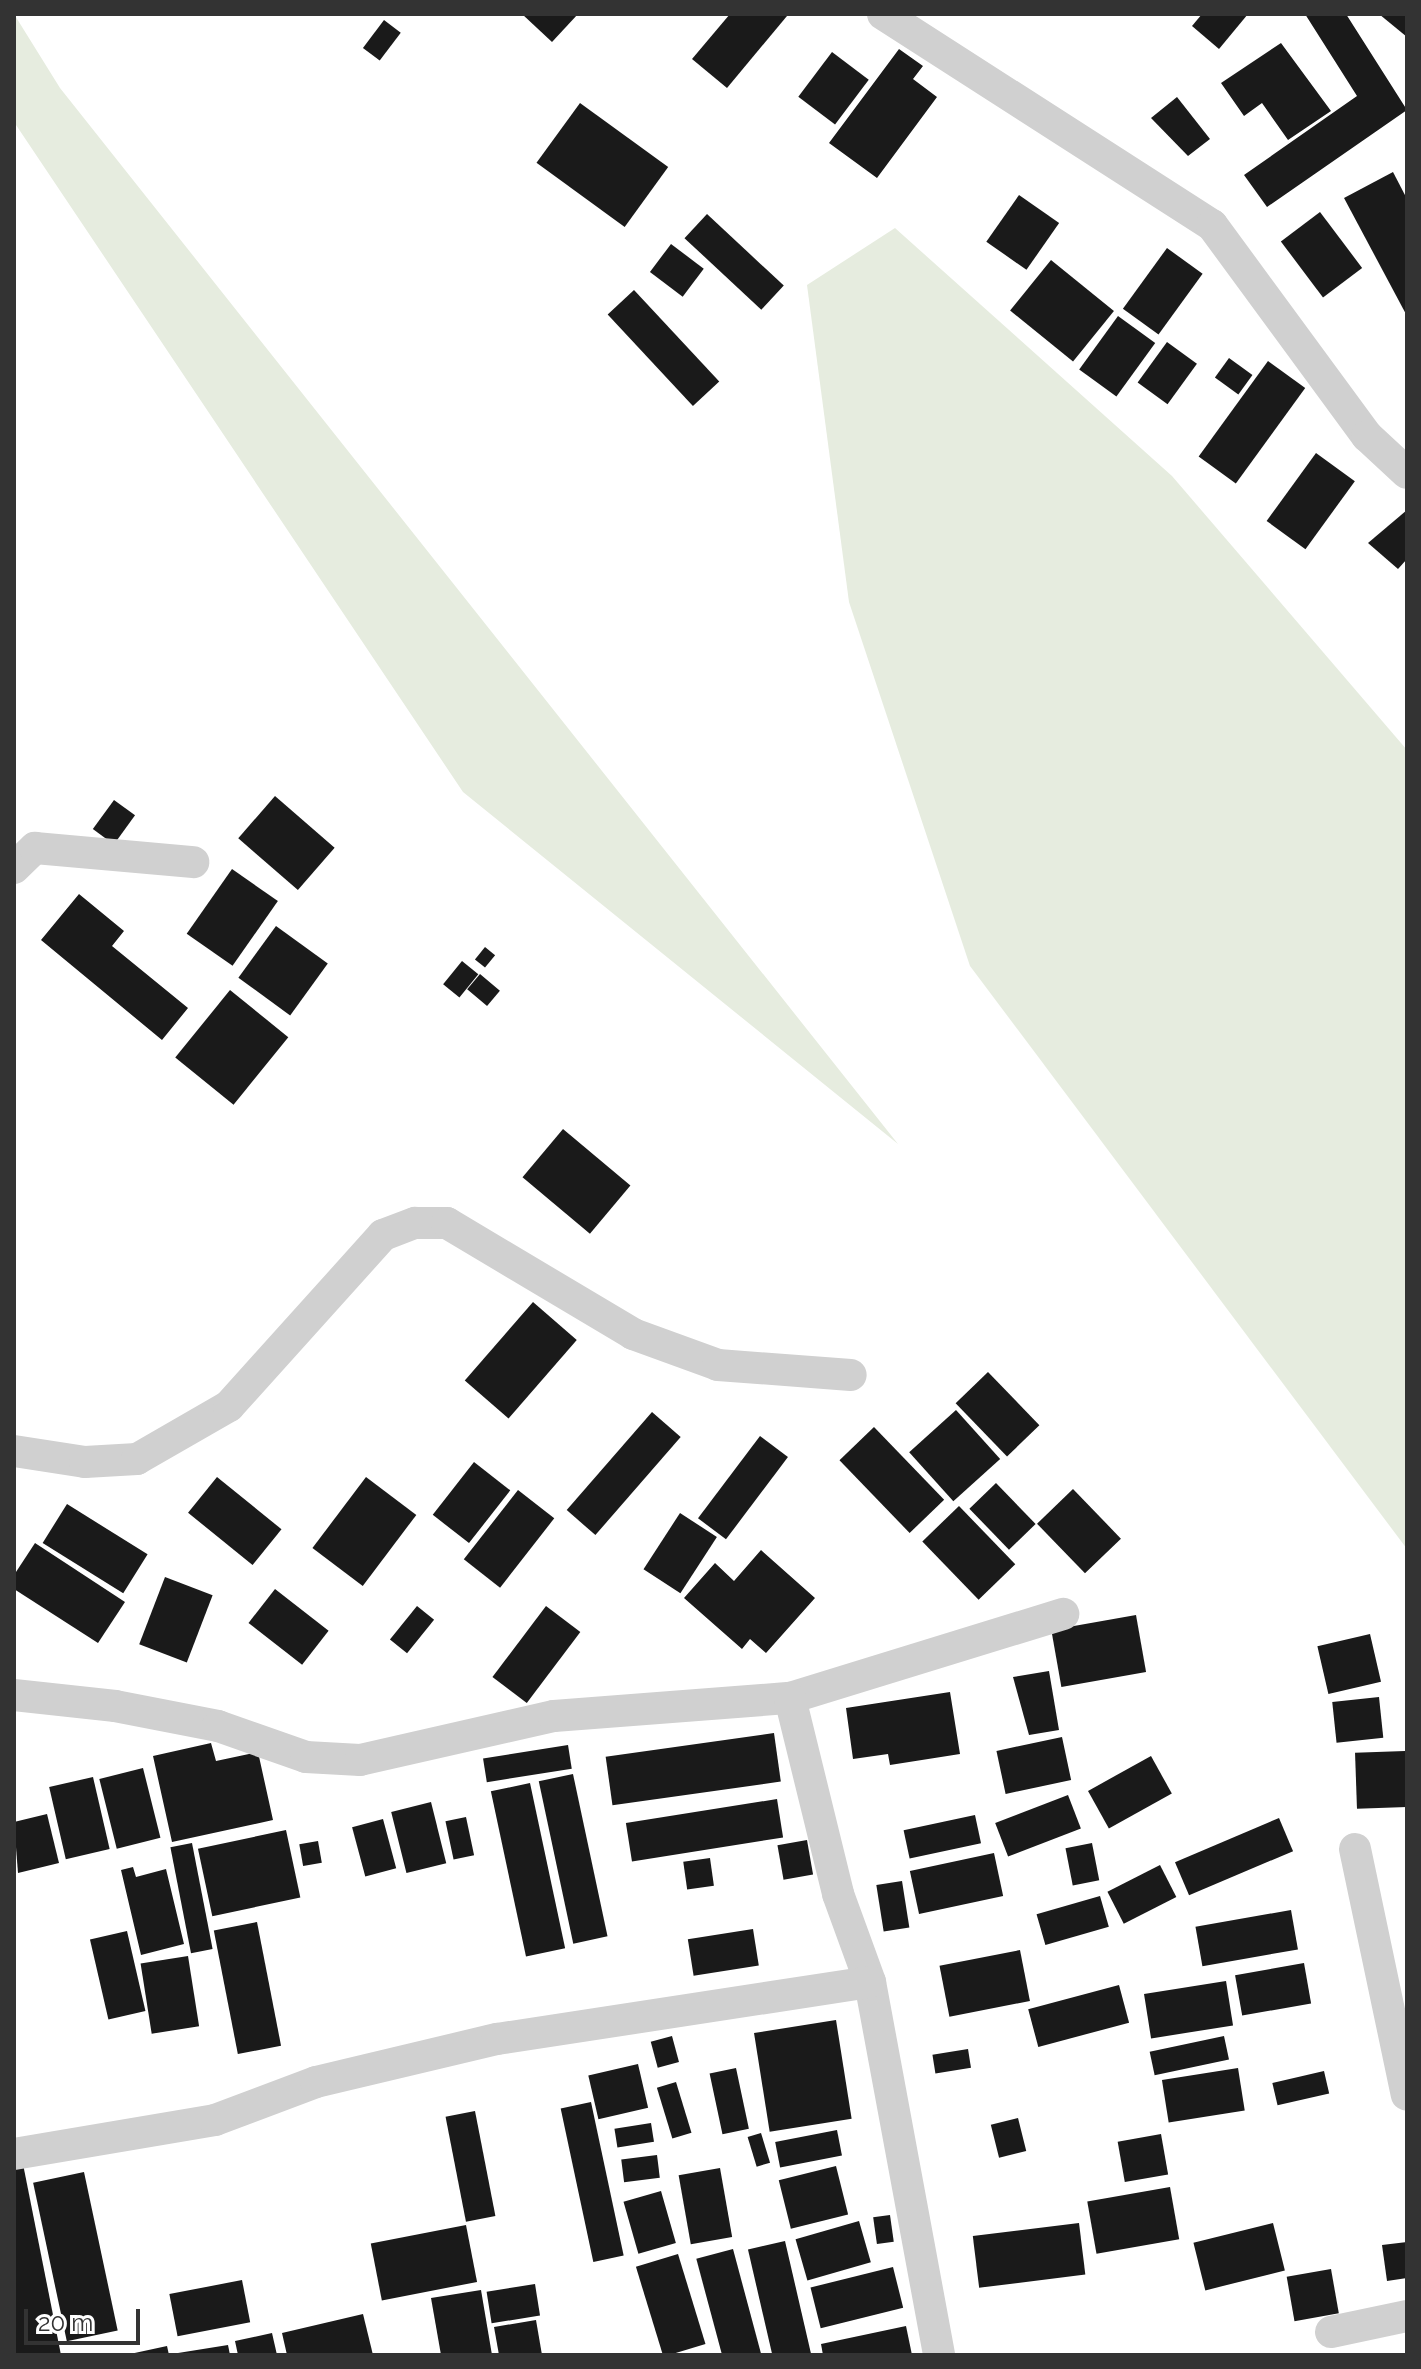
<!DOCTYPE html>
<html>
<head>
<meta charset="utf-8">
<style>
  body { margin:0 }
  #map { position:relative; width:1421px; height:2369px; overflow:hidden; background:#fff; font-family:Raleway,sans-serif }
  div>[style] { position:absolute }
  .green>* { inset:0; background:#e6ecdf }
  .building>* { inset:0; background:#1a1a1a; transform-origin:0 0 }
  .minor>* { height:32px; margin:-16px; padding:0 16px; transform-origin:16px; border-radius:16px; background:#d0d0d0 }
  span { translate:-50% -50%; white-space:nowrap; text-align:center; line-height:1.15; -webkit-text-stroke:8px #fff; paint-order:stroke }
  .frame { position:absolute; inset:0; border:16px solid #333; pointer-events:none }
  .scale { position:absolute; left:24px; top:2309px; width:116px; height:36px; box-sizing:border-box; border:4px solid #333; border-top:0; padding-left:10px; font-size:24px; line-height:28px; white-space:nowrap; color:#333; -webkit-text-stroke:6px #fff; paint-order:stroke }
</style>
</head>
<body>
<div id="map">
  <div class="green">
    <i style="clip-path:polygon(14px 14px,60px 88px,898px 1144px,463px 792px,14px 122px)"></i>
    <i style="clip-path:polygon(895px 228px,1172px 476px,1407px 750px,1407px 1549px,970px 966px,849px 602px,807px 285px)"></i>
  </div>
  <div class="building">
    <i style="clip-path:polygon(522px 14px,578px 14px,552px 42px)"></i>
    <i style="clip-path:polygon(730px 14px,787px 16px,727px 88px,692px 59px)"></i>
    <i style="clip-path:polygon(1202px 14px,1248px 14px,1219px 49px,1192px 26px)"></i>
    <i style="clip-path:polygon(1305px 14px,1346px 14px,1407px 110px,1267px 207px,1244px 175px,1357px 96px)"></i>
    <i style="clip-path:polygon(1379px 14px,1407px 14px,1407px 37px)"></i>
    <i style="left:384px;top:20px;width:21px;height:35px;rotate:37deg"></i>
    <i style="clip-path:polygon(1281px 43px,1331px 111px,1288px 140px,1262px 103px,1244px 116px,1221px 83px)"></i>
    <i style="clip-path:polygon(899px 49px,923px 66px,913px 79px,937px 97px,877px 178px,829px 143px)"></i>
    <i style="left:832px;top:52px;width:46px;height:56px;rotate:37deg"></i>
    <i style="clip-path:polygon(1177px 97px,1210px 139px,1188px 156px,1151px 118px)"></i>
    <i style="left:580px;top:103px;width:109px;height:74px;rotate:36deg"></i>
    <i style="clip-path:polygon(1393px 172px,1407px 199px,1407px 316px,1344px 198px)"></i>
    <i style="left:1019px;top:195px;width:49px;height:57px;rotate:35deg"></i>
    <i style="left:1320px;top:212px;width:70px;height:49px;rotate:53deg"></i>
    <i style="left:707px;top:214px;width:105px;height:33px;rotate:43deg"></i>
    <i style="left:671px;top:244px;width:41px;height:35px;rotate:37deg"></i>
    <i style="left:1167px;top:248px;width:44px;height:75px;rotate:36deg"></i>
    <i style="left:1051px;top:260px;width:81px;height:65px;rotate:39deg"></i>
    <i style="left:634px;top:290px;width:125px;height:36px;rotate:47deg"></i>
    <i style="left:1118px;top:316px;width:46px;height:66px;rotate:36deg"></i>
    <i style="left:1167px;top:342px;width:37px;height:50px;rotate:36deg"></i>
    <i style="left:1229px;top:358px;width:29px;height:24px;rotate:36deg"></i>
    <i style="left:1268px;top:361px;width:46px;height:118px;rotate:36deg"></i>
    <i style="left:1316px;top:453px;width:48px;height:84px;rotate:36deg"></i>
    <i style="clip-path:polygon(1407px 510px,1407px 559px,1398px 569px,1368px 543px)"></i>
    <i style="left:275px;top:796px;width:79px;height:56px;rotate:41deg"></i>
    <i style="left:114px;top:800px;width:26px;height:36px;rotate:36deg"></i>
    <i style="left:232px;top:869px;width:56px;height:79px;rotate:35deg"></i>
    <i style="clip-path:polygon(79px 894px,124px 931px,112px 946px,188px 1008px,162px 1040px,41px 940px)"></i>
    <i style="left:276px;top:926px;width:64px;height:64px;rotate:36deg"></i>
    <i style="left:485px;top:947px;width:13px;height:16px;rotate:39deg"></i>
    <i style="left:462px;top:961px;width:21px;height:30px;rotate:39deg"></i>
    <i style="left:480px;top:974px;width:26px;height:20px;rotate:40deg"></i>
    <i style="left:230px;top:990px;width:75px;height:87px;rotate:39deg"></i>
    <i style="left:563px;top:1129px;width:88px;height:63px;rotate:40deg"></i>
    <i style="left:533px;top:1302px;width:58px;height:104px;rotate:41deg"></i>
    <i style="left:988px;top:1372px;width:74px;height:45px;rotate:46deg"></i>
    <i style="left:956px;top:1410px;width:66px;height:63px;rotate:48deg"></i>
    <i style="left:652px;top:1412px;width:38px;height:130px;rotate:41deg"></i>
    <i style="left:874px;top:1427px;width:101px;height:48px;rotate:46deg"></i>
    <i style="left:760px;top:1436px;width:35px;height:103px;rotate:37deg"></i>
    <i style="left:474px;top:1462px;width:46px;height:67px;rotate:38deg"></i>
    <i style="left:217px;top:1477px;width:83px;height:46px;rotate:39deg"></i>
    <i style="left:366px;top:1477px;width:63px;height:89px;rotate:37deg"></i>
    <i style="left:996px;top:1483px;width:57px;height:37px;rotate:46deg"></i>
    <i style="left:1073px;top:1489px;width:69px;height:50px;rotate:46deg"></i>
    <i style="left:518px;top:1490px;width:46px;height:88px;rotate:38deg"></i>
    <i style="left:67px;top:1504px;width:95px;height:46px;rotate:32deg"></i>
    <i style="left:959px;top:1506px;width:81px;height:51px;rotate:46deg"></i>
    <i style="left:680px;top:1513px;width:44px;height:67px;rotate:33deg"></i>
    <i style="clip-path:polygon(35px 1543px,125px 1602px,98px 1643px,14px 1589px,14px 1575px)"></i>
    <i style="clip-path:polygon(761px 1550px,815px 1598px,766px 1653px,750px 1639px,742px 1649px,684px 1598px,715px 1563px,734px 1581px)"></i>
    <i style="left:165px;top:1577px;width:51px;height:72px;rotate:21deg"></i>
    <i style="left:275px;top:1589px;width:68px;height:43px;rotate:38deg"></i>
    <i style="left:417px;top:1606px;width:22px;height:43px;rotate:39deg"></i>
    <i style="left:546px;top:1606px;width:43px;height:89px;rotate:37deg"></i>
    <i style="left:1136px;top:1615px;width:58px;height:86px;rotate:80deg"></i>
    <i style="left:1370px;top:1634px;width:49px;height:54px;rotate:77deg"></i>
    <i style="clip-path:polygon(1049px 1671px,1059px 1730px,1029px 1735px,1013px 1677px)"></i>
    <i style="clip-path:polygon(950px 1692px,960px 1754px,890px 1765px,888px 1754px,853px 1759px,846px 1708px)"></i>
    <i style="left:1379px;top:1697px;width:41px;height:47px;rotate:84deg"></i>
    <i style="left:774px;top:1733px;width:49px;height:170px;rotate:82deg"></i>
    <i style="left:1062px;top:1737px;width:44px;height:67px;rotate:78deg"></i>
    <i style="clip-path:polygon(211px 1743px,216px 1761px,258px 1752px,273px 1820px,172px 1842px,153px 1756px)"></i>
    <i style="left:568px;top:1745px;width:24px;height:86px;rotate:81deg"></i>
    <i style="left:1405px;top:1751px;width:56px;height:50px;rotate:88deg"></i>
    <i style="left:1151px;top:1756px;width:43px;height:72px;rotate:61deg"></i>
    <i style="left:143px;top:1768px;width:72px;height:45px;rotate:76deg"></i>
    <i style="left:573px;top:1774px;width:166px;height:35px;rotate:78deg"></i>
    <i style="left:93px;top:1777px;width:74px;height:45px;rotate:77deg"></i>
    <i style="left:530px;top:1783px;width:169px;height:40px;rotate:78deg"></i>
    <i style="left:1068px;top:1795px;width:36px;height:78px;rotate:69deg"></i>
    <i style="left:777px;top:1799px;width:39px;height:153px;rotate:81deg"></i>
    <i style="left:431px;top:1802px;width:63px;height:41px;rotate:76deg"></i>
    <i style="clip-path:polygon(47px 1814px,59px 1863px,18px 1873px,14px 1822px)"></i>
    <i style="left:975px;top:1815px;width:29px;height:73px;rotate:78deg"></i>
    <i style="left:466px;top:1817px;width:39px;height:21px;rotate:78deg"></i>
    <i style="left:1279px;top:1818px;width:36px;height:113px;rotate:67deg"></i>
    <i style="left:383px;top:1819px;width:51px;height:32px;rotate:75deg"></i>
    <i style="left:286px;top:1830px;width:69px;height:90px;rotate:78deg"></i>
    <i style="left:807px;top:1840px;width:35px;height:30px;rotate:80deg"></i>
    <i style="left:318px;top:1841px;width:22px;height:19px;rotate:80deg"></i>
    <i style="left:192px;top:1843px;width:108px;height:22px;rotate:79deg"></i>
    <i style="left:1092px;top:1843px;width:38px;height:27px;rotate:79deg"></i>
    <i style="left:994px;top:1853px;width:44px;height:86px;rotate:78deg"></i>
    <i style="left:710px;top:1858px;width:28px;height:27px;rotate:82deg"></i>
    <i style="left:1160px;top:1865px;width:36px;height:59px;rotate:63deg"></i>
    <i style="clip-path:polygon(133px 1867px,136px 1877px,166px 1869px,184px 1944px,141px 1955px,121px 1870px)"></i>
    <i style="left:902px;top:1881px;width:47px;height:26px;rotate:81deg"></i>
    <i style="left:1100px;top:1896px;width:32px;height:66px;rotate:74deg"></i>
    <i style="left:1291px;top:1910px;width:40px;height:97px;rotate:80deg"></i>
    <i style="left:257px;top:1922px;width:126px;height:44px;rotate:79deg"></i>
    <i style="left:753px;top:1929px;width:37px;height:66px;rotate:81deg"></i>
    <i style="left:127px;top:1931px;width:82px;height:38px;rotate:77deg"></i>
    <i style="left:1020px;top:1950px;width:52px;height:82px;rotate:79deg"></i>
    <i style="left:188px;top:1956px;width:71px;height:48px;rotate:81deg"></i>
    <i style="left:1304px;top:1963px;width:41px;height:70px;rotate:80deg"></i>
    <i style="left:1226px;top:1981px;width:45px;height:83px;rotate:81deg"></i>
    <i style="left:1119px;top:1985px;width:39px;height:94px;rotate:75deg"></i>
    <i style="left:836px;top:2020px;width:100px;height:83px;rotate:81deg"></i>
    <i style="left:672px;top:2036px;width:27px;height:22px;rotate:75deg"></i>
    <i style="left:1224px;top:2036px;width:24px;height:76px;rotate:78deg"></i>
    <i style="left:968px;top:2049px;width:19px;height:36px;rotate:81deg"></i>
    <i style="left:638px;top:2064px;width:45px;height:51px;rotate:77deg"></i>
    <i style="left:736px;top:2068px;width:62px;height:27px;rotate:78deg"></i>
    <i style="left:1238px;top:2068px;width:43px;height:77px;rotate:81deg"></i>
    <i style="left:1324px;top:2071px;width:23px;height:53px;rotate:77deg"></i>
    <i style="left:676px;top:2082px;width:53px;height:20px;rotate:73deg"></i>
    <i style="left:591px;top:2102px;width:157px;height:31px;rotate:78deg"></i>
    <i style="left:475px;top:2111px;width:107px;height:30px;rotate:79deg"></i>
    <i style="left:1018px;top:2118px;width:34px;height:28px;rotate:76deg"></i>
    <i style="left:651px;top:2123px;width:19px;height:37px;rotate:81deg"></i>
    <i style="left:837px;top:2130px;width:26px;height:63px;rotate:79deg"></i>
    <i style="left:761px;top:2133px;width:31px;height:14px;rotate:73deg"></i>
    <i style="left:1161px;top:2134px;width:41px;height:44px;rotate:80deg"></i>
    <i style="left:657px;top:2155px;width:23px;height:36px;rotate:83deg"></i>
    <i style="clip-path:polygon(23px 2164px,61px 2355px,14px 2355px,14px 2165px)"></i>
    <i style="left:836px;top:2166px;width:50px;height:59px;rotate:76deg"></i>
    <i style="left:720px;top:2168px;width:70px;height:42px;rotate:80deg"></i>
    <i style="left:84px;top:2172px;width:162px;height:52px;rotate:78deg"></i>
    <i style="left:1170px;top:2187px;width:53px;height:84px;rotate:80deg"></i>
    <i style="left:661px;top:2191px;width:54px;height:39px;rotate:74deg"></i>
    <i style="left:890px;top:2215px;width:27px;height:17px;rotate:82deg"></i>
    <i style="left:859px;top:2221px;width:43px;height:66px;rotate:74deg"></i>
    <i style="left:1079px;top:2223px;width:52px;height:107px;rotate:83deg"></i>
    <i style="left:1273px;top:2223px;width:49px;height:82px;rotate:76deg"></i>
    <i style="left:466px;top:2225px;width:58px;height:97px;rotate:79deg"></i>
    <i style="left:785px;top:2241px;width:117px;height:38px;rotate:77deg"></i>
    <i style="clip-path:polygon(1407px 2242px,1407px 2278px,1387px 2281px,1382px 2245px)"></i>
    <i style="left:733px;top:2249px;width:110px;height:38px;rotate:75deg"></i>
    <i style="left:678px;top:2254px;width:94px;height:44px;rotate:73deg"></i>
    <i style="left:893px;top:2267px;width:42px;height:85px;rotate:76deg"></i>
    <i style="left:1331px;top:2269px;width:45px;height:45px;rotate:80deg"></i>
    <i style="left:242px;top:2280px;width:43px;height:74px;rotate:79deg"></i>
    <i style="left:535px;top:2284px;width:32px;height:49px;rotate:81deg"></i>
    <i style="clip-path:polygon(481px 2290px,492px 2355px,441px 2355px,431px 2298px)"></i>
    <i style="clip-path:polygon(363px 2314px,373px 2355px,287px 2355px,282px 2333px)"></i>
    <i style="clip-path:polygon(536px 2320px,542px 2355px,499px 2355px,494px 2327px)"></i>
    <i style="clip-path:polygon(906px 2326px,912px 2355px,823px 2355px,821px 2344px)"></i>
    <i style="clip-path:polygon(272px 2333px,277px 2355px,238px 2355px,235px 2341px)"></i>
    <i style="clip-path:polygon(228px 2345px,230px 2355px,178px 2355px,178px 2353px)"></i>
    <i style="clip-path:polygon(167px 2346px,169px 2355px,130px 2355px,130px 2354px)"></i>
  </div>
  <div class="minor">
    <i style="left:883px;top:14px;width:391px;rotate:32.7deg"></i>
    <i style="left:1212px;top:225px;width:262px;rotate:53.7deg"></i>
    <i style="left:1367px;top:436px;width:54px;rotate:42.8deg"></i>
    <i style="left:14px;top:868px;width:29px;rotate:-44deg"></i>
    <i style="left:35px;top:848px;width:159px;rotate:5.1deg"></i>
    <i style="left:14px;top:1451px;width:72px;rotate:8.8deg"></i>
    <i style="left:85px;top:1462px;width:52px;rotate:-3.3deg"></i>
    <i style="left:137px;top:1459px;width:106px;rotate:-29.9deg"></i>
    <i style="left:229px;top:1406px;width:230px;rotate:-48deg"></i>
    <i style="left:383px;top:1235px;width:34px;rotate:-21deg"></i>
    <i style="left:415px;top:1223px;width:32px"></i>
    <i style="left:447px;top:1223px;width:217px;rotate:30.8deg"></i>
    <i style="left:633px;top:1334px;width:90px;rotate:20deg"></i>
    <i style="left:718px;top:1365px;width:133px;rotate:4.3deg"></i>
    <i style="left:14px;top:1695px;width:102px;rotate:6.2deg"></i>
    <i style="left:115px;top:1706px;width:105px;rotate:11deg"></i>
    <i style="left:218px;top:1726px;width:93px;rotate:19.4deg"></i>
    <i style="left:306px;top:1757px;width:54px;rotate:3.2deg"></i>
    <i style="left:360px;top:1760px;width:199px;rotate:-12.8deg"></i>
    <i style="left:554px;top:1716px;width:237px;rotate:-4.4deg"></i>
    <i style="left:790px;top:1698px;width:286px;rotate:-17.1deg"></i>
    <i style="left:790px;top:1698px;width:202px;rotate:76.2deg"></i>
    <i style="left:838px;top:1894px;width:94px;rotate:70deg"></i>
    <i style="left:870px;top:1982px;width:379px;rotate:79.5deg"></i>
    <i style="left:1355px;top:1849px;width:251px;rotate:78.1deg"></i>
    <i style="left:14px;top:2154px;width:204px;rotate:-9.6deg"></i>
    <i style="left:215px;top:2120px;width:108px;rotate:-20.6deg"></i>
    <i style="left:316px;top:2082px;width:186px;rotate:-13.4deg"></i>
    <i style="left:497px;top:2039px;width:377px;rotate:-8.7deg"></i>
    <i style="left:1331px;top:2332px;width:78px;rotate:-11.9deg"></i>
  </div>
  <div class="frame"></div>
  <div class="scale">20 m</div>
</div>
</body>
</html>
